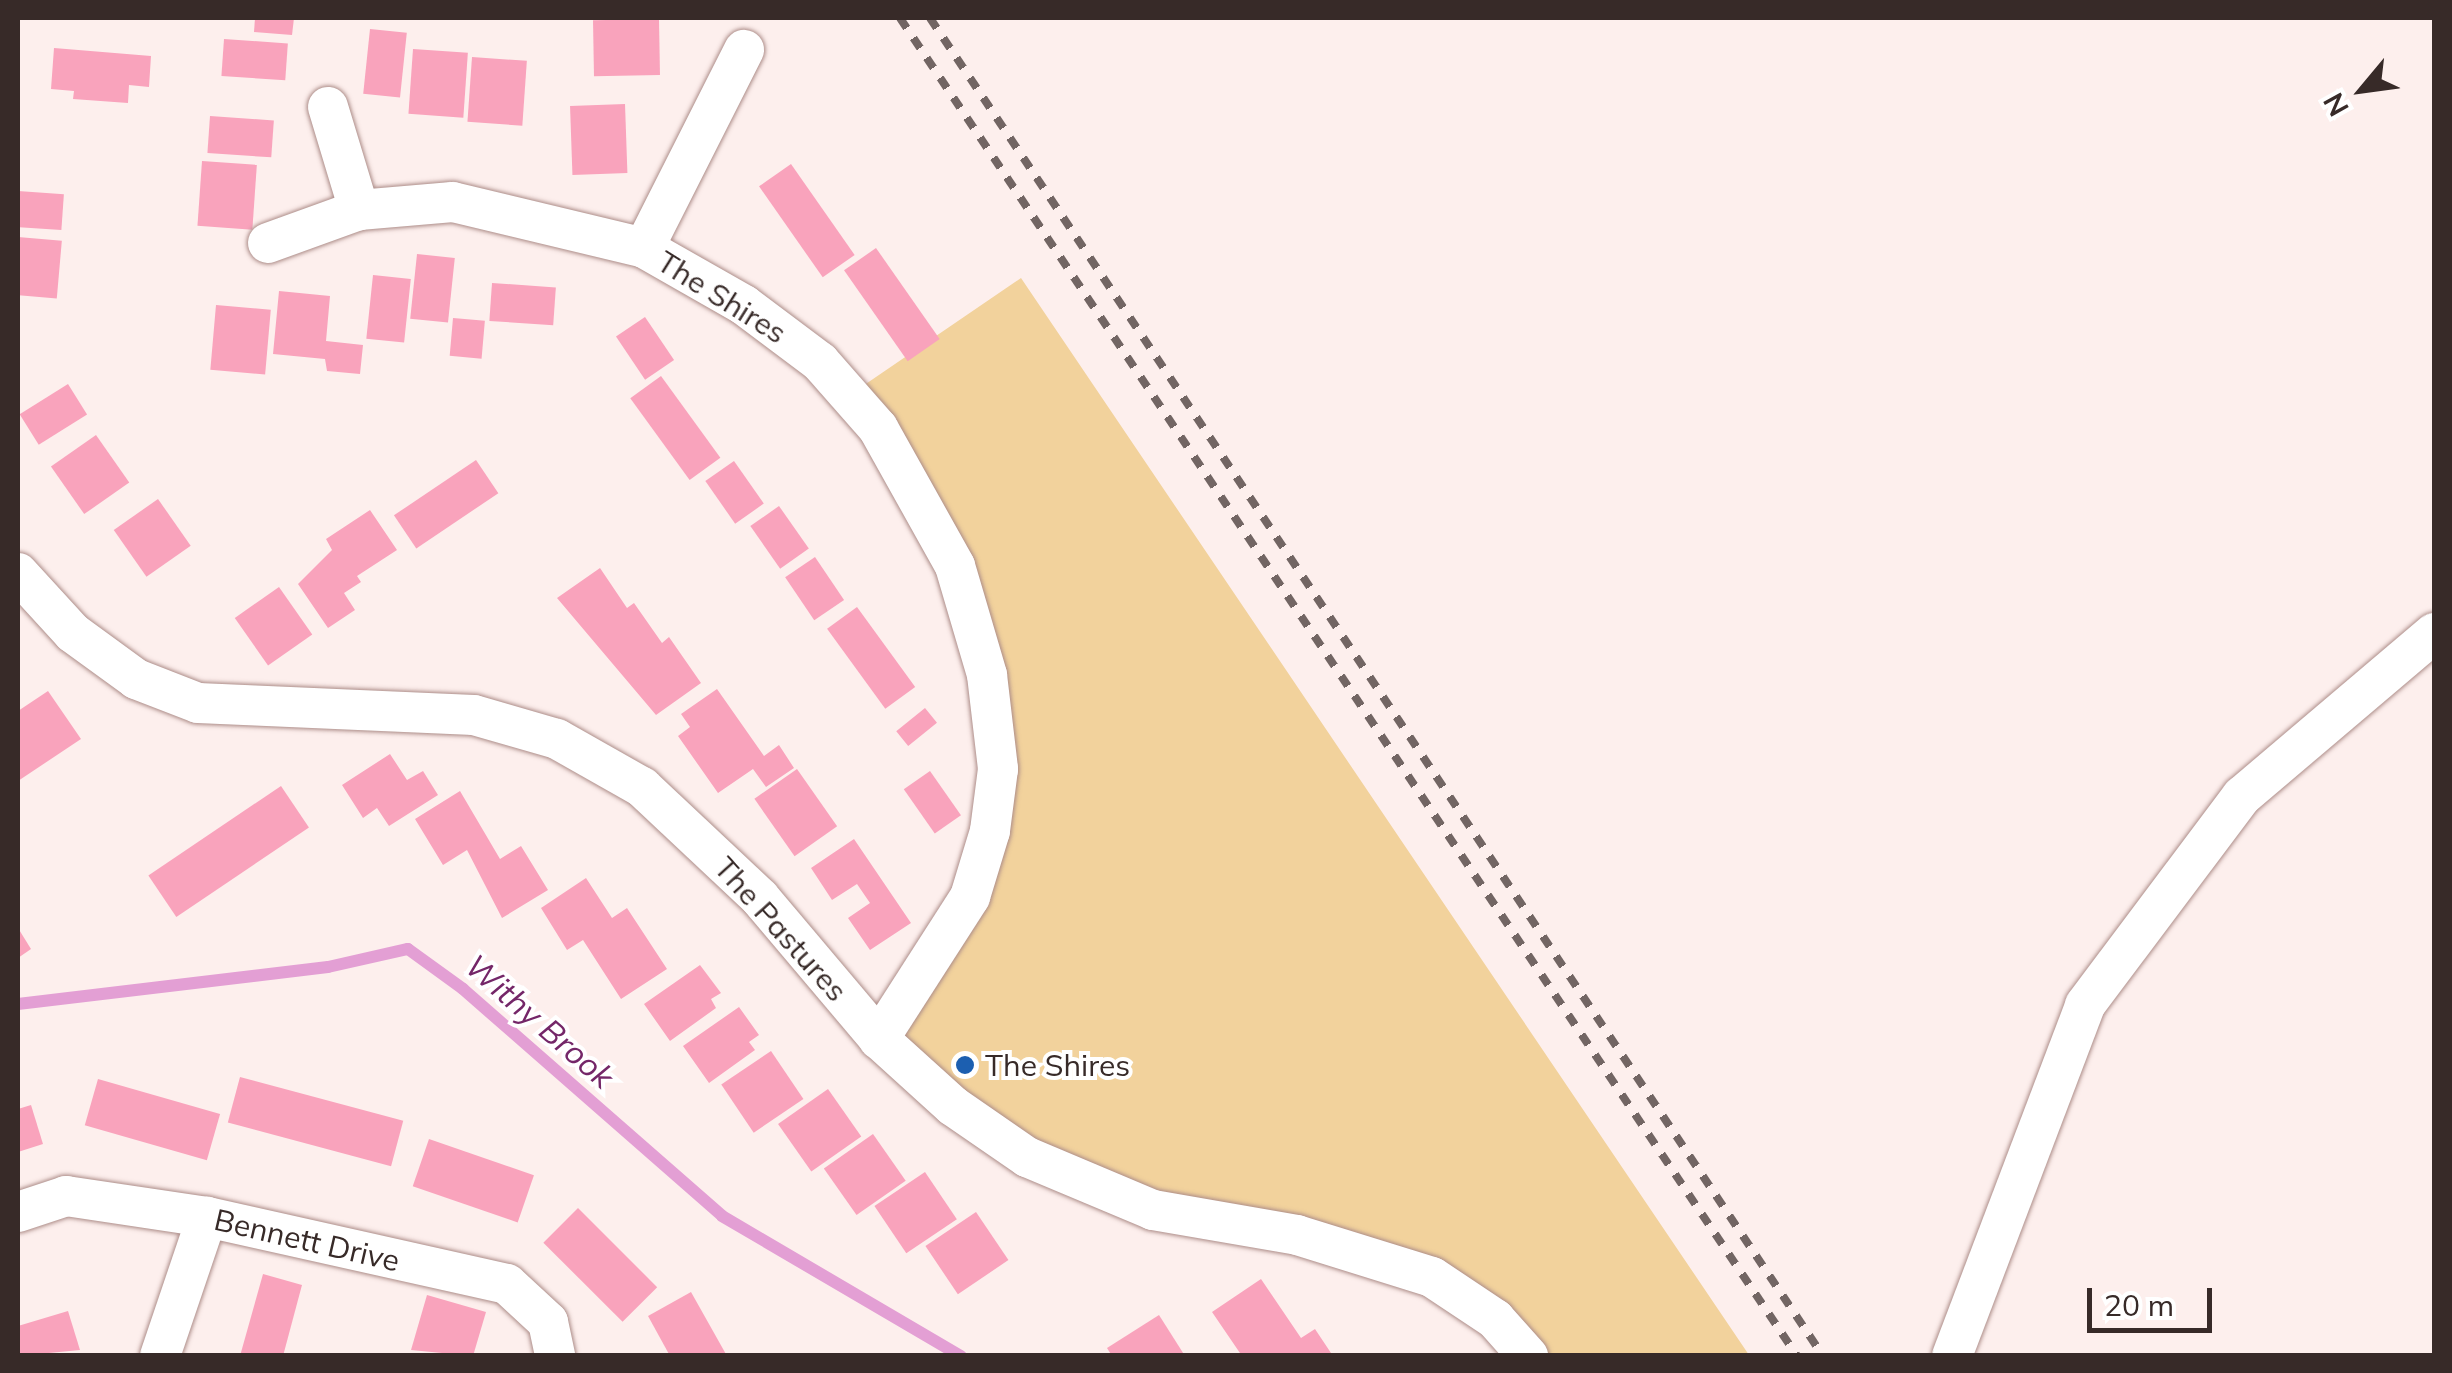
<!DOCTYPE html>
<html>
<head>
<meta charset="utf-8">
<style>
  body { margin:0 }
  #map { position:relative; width:2452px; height:1373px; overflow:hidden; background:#fdefed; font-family:Mulish,sans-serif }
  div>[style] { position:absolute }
  .green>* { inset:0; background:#f2d29c }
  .stream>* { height:12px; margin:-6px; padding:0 6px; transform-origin:6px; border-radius:6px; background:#e39fd4 }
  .building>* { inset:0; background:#f9a3bc; transform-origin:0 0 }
  .roads { filter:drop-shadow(0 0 2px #ad8d89) drop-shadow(0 0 2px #ad8d89) }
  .minor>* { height:40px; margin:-20px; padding:0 20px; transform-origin:20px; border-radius:20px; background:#fff }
  .rail>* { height:8px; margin-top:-4px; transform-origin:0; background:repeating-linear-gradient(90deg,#726563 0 12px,transparent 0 24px) }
  .dots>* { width:28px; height:28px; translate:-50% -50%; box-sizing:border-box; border:5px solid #fff; border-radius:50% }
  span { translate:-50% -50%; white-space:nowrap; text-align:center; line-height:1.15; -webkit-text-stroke:8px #fff; paint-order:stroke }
  .street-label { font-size:30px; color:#372a28 }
  .poi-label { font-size:30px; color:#372a28 }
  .left { translate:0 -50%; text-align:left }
  .water-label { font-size:32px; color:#742668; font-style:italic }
  .frame { position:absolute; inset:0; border:20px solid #372a28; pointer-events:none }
  .north { position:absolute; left:2312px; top:40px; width:100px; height:100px; -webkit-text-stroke:8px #fff; paint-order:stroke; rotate:241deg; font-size:28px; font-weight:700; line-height:40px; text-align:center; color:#372a28 }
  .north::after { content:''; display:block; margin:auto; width:35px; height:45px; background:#372a28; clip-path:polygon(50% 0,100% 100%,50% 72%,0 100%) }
  .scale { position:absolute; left:2087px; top:1288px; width:125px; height:45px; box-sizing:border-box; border:5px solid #372a28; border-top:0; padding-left:12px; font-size:30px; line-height:35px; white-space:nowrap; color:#372a28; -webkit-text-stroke:8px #fff; paint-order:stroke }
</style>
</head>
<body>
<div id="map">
  <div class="green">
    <i style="clip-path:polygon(1021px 278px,1749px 1355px,1537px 1355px,1495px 1307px,1153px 1210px,1025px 1149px,877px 1032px,970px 889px,998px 769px,963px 584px,854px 392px)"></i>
  </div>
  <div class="stream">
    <i style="left:18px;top:1004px;width:312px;rotate:-6.8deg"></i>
    <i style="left:328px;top:967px;width:82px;rotate:-12.7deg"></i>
    <i style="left:408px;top:949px;width:68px;rotate:36deg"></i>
    <i style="left:463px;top:989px;width:344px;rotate:41.2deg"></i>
    <i style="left:722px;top:1216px;width:277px;rotate:30.4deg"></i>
  </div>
  <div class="building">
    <i style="clip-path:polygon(255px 18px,294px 18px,292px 35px,254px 32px)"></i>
    <i style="left:659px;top:19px;width:56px;height:66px;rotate:89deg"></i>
    <i style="left:370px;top:29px;width:37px;height:65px;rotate:6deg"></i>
    <i style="left:224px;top:39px;width:64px;height:37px;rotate:4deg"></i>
    <i style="clip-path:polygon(54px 48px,151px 56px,149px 87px,129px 85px,128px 103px,73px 99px,74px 91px,51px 89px)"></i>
    <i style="left:413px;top:49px;width:55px;height:65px;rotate:4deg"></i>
    <i style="left:472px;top:57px;width:55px;height:65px;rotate:4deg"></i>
    <i style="left:625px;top:104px;width:69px;height:55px;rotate:88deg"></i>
    <i style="left:210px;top:116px;width:64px;height:37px;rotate:4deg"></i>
    <i style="left:202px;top:161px;width:55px;height:65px;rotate:4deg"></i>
    <i style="left:791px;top:164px;width:111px;height:39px;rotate:55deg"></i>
    <i style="left:18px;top:191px;width:46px;height:36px;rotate:4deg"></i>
    <i style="left:18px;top:237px;width:44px;height:58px;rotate:5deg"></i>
    <i style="left:876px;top:248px;width:111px;height:39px;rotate:55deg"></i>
    <i style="left:417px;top:254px;width:38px;height:65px;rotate:6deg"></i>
    <i style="left:373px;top:275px;width:38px;height:64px;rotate:6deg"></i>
    <i style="left:492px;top:283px;width:64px;height:38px;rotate:4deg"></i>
    <i style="clip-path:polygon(279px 291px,330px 296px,326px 341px,363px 345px,360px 374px,327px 371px,325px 359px,273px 354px)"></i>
    <i style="left:216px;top:305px;width:55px;height:65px;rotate:5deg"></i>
    <i style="left:645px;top:317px;width:52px;height:35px;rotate:56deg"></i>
    <i style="left:453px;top:318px;width:32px;height:38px;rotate:5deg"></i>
    <i style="left:661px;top:376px;width:101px;height:38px;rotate:54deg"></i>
    <i style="left:68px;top:384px;width:36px;height:57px;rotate:58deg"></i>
    <i style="left:96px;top:435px;width:58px;height:55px;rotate:55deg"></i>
    <i style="left:476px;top:460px;width:40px;height:99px;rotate:56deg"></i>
    <i style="left:734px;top:461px;width:52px;height:35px;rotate:55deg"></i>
    <i style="left:158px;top:499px;width:57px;height:54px;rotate:55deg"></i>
    <i style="left:779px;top:506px;width:52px;height:35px;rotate:55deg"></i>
    <i style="clip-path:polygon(370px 510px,397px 550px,357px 576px,361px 582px,344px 593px,355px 610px,328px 628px,298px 584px,332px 550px,326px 539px)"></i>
    <i style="left:815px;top:557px;width:52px;height:36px;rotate:56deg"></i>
    <i style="clip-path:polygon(600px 568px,627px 608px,634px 603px,662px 643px,669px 637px,701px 683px,656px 715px,557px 598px)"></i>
    <i style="left:279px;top:587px;width:58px;height:54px;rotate:55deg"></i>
    <i style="left:857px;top:607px;width:99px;height:37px;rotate:54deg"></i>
    <i style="clip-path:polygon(717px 689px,764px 756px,779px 745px,794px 768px,766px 787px,753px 769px,718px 793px,678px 736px,690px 727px,681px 714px)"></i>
    <i style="clip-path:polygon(48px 691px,81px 739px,18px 781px,18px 711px)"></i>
    <i style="left:925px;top:708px;width:19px;height:37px;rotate:51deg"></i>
    <i style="clip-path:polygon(390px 754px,407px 780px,423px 771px,438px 795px,389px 826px,377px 808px,363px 818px,342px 785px)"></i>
    <i style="left:797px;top:769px;width:70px;height:52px;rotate:55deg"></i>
    <i style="left:930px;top:771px;width:54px;height:32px;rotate:55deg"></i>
    <i style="left:281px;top:786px;width:50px;height:160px;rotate:56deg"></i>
    <i style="clip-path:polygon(460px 791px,500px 859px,521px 846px,548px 890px,502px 918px,467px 850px,443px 865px,415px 819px)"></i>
    <i style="clip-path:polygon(854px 839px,911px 923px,870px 950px,848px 918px,870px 903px,857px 884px,832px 900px,811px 868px)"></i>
    <i style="clip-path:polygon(586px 878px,612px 918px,627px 908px,667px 969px,621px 999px,583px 940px,567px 950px,541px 908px)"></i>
    <i style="clip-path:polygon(18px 928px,31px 949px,18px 958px)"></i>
    <i style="clip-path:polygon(700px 965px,721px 993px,711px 999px,716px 1008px,670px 1041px,644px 1004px)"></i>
    <i style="clip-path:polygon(739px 1007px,759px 1035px,749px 1042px,755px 1050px,709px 1083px,683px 1046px)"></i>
    <i style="left:771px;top:1051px;width:58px;height:60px;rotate:56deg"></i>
    <i style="left:240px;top:1077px;width:169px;height:47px;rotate:15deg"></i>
    <i style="left:98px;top:1079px;width:127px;height:48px;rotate:16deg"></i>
    <i style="left:828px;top:1089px;width:58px;height:61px;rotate:55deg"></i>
    <i style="clip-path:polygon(31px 1105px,43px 1144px,18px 1152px,18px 1109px)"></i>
    <i style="left:873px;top:1134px;width:57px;height:60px;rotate:55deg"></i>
    <i style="left:429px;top:1139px;width:111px;height:50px;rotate:19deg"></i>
    <i style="left:925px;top:1172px;width:57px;height:61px;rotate:56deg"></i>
    <i style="left:578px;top:1208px;width:112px;height:49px;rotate:45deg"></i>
    <i style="left:976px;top:1212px;width:58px;height:61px;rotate:56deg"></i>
    <i style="clip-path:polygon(263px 1274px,302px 1285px,283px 1356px,240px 1356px)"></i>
    <i style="clip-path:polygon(1261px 1279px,1301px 1338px,1315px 1329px,1333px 1356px,1242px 1356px,1212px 1312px)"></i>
    <i style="clip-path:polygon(691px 1292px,727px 1356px,670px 1356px,648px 1316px)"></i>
    <i style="clip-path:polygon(427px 1295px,486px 1312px,473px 1356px,411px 1350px)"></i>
    <i style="clip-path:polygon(68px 1311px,80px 1350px,18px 1356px,18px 1326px)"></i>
    <i style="clip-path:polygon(1159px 1315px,1185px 1356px,1112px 1356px,1107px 1348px)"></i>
  </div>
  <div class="roads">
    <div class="minor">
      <i style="left:328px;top:107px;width:108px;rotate:73.2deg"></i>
      <i style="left:268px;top:243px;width:97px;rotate:-19.9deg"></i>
      <i style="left:359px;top:210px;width:94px;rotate:-4.9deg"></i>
      <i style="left:453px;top:202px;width:196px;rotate:13.5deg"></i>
      <i style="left:644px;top:248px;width:115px;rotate:29.7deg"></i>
      <i style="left:744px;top:305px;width:95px;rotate:36.9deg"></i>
      <i style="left:820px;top:362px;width:88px;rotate:48.7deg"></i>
      <i style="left:878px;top:428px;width:158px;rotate:60.8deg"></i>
      <i style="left:955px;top:566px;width:114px;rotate:73.6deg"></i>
      <i style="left:987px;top:675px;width:95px;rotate:83.3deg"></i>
      <i style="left:998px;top:769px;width:63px;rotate:97.4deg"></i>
      <i style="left:990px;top:831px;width:69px;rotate:106.9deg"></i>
      <i style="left:970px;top:897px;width:169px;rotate:122.7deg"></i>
      <i style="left:644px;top:248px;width:222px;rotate:-63.2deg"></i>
      <i style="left:18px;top:573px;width:81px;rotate:47.5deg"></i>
      <i style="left:73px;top:633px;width:78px;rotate:36.1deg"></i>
      <i style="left:136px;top:679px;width:66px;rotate:21.2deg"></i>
      <i style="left:198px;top:703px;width:276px;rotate:2.5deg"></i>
      <i style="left:474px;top:715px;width:86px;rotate:16.1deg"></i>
      <i style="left:557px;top:739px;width:98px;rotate:29.5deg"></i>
      <i style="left:642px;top:787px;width:162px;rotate:43.2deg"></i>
      <i style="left:760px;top:898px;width:185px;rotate:49.8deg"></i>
      <i style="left:879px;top:1039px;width:100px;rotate:42.2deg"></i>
      <i style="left:953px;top:1106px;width:90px;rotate:34.6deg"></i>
      <i style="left:1027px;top:1157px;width:137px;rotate:22.8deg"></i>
      <i style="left:1153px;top:1210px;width:146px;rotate:9.8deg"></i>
      <i style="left:1297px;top:1235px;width:141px;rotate:17.3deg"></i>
      <i style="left:1432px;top:1277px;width:76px;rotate:33.7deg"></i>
      <i style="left:1495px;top:1319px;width:50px;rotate:48.3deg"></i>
      <i style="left:18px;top:1212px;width:51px;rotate:-18.4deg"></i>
      <i style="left:66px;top:1196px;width:143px;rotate:8.5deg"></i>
      <i style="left:207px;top:1217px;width:307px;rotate:12.6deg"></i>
      <i style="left:507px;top:1284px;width:56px;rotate:42.8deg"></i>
      <i style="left:548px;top:1322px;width:35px;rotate:78deg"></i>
      <i style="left:160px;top:1356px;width:147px;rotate:-71.3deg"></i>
      <i style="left:1952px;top:1356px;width:375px;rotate:-69.2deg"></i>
      <i style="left:2085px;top:1005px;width:261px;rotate:-53.1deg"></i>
      <i style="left:2242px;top:796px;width:252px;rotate:-40.3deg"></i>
    </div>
  </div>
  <div class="rail">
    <i style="left:900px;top:18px;width:1611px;rotate:56.16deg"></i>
    <i style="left:930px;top:18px;width:1609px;rotate:56.28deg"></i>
  </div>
  <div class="dots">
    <i style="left:965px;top:1065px;background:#1c5fb0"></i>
  </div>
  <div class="street-label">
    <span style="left:722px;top:297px;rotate:32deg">The Shires</span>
    <span style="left:781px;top:929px;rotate:48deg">The Pastures</span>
    <span style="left:307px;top:1240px;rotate:13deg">Bennett Drive</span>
  </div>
  <div class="poi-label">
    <span class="left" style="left:985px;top:1065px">The Shires</span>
  </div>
  <div class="water-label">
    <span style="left:540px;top:1021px;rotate:41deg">Withy Brook</span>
  </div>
  <div class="frame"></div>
  <div class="north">N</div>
  <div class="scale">20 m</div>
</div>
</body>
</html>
